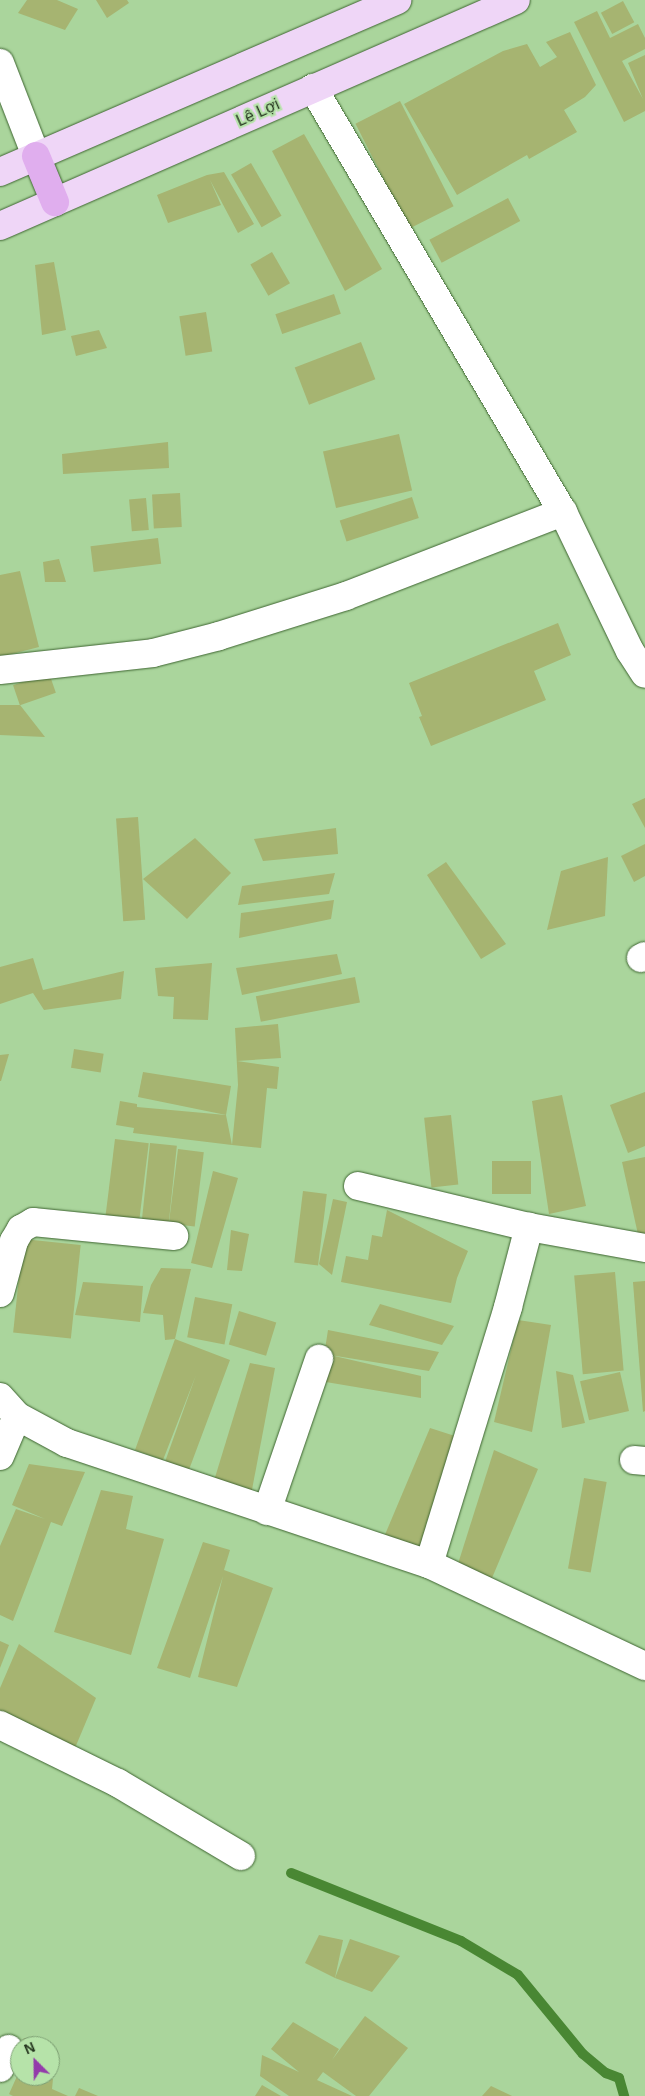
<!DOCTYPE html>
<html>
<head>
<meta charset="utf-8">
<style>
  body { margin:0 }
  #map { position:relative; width:645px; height:2096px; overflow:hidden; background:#aad59c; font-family:Helvetica,sans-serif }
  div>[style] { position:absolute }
  .stream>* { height:10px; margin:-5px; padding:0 5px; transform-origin:5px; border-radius:5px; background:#498733 }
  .building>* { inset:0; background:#a6b471; transform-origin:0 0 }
  .roads { filter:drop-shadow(0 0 1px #3e6531) drop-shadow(0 0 1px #3e6531) }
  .street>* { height:28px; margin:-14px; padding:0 14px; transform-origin:14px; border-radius:14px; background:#fff }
  .secondary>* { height:28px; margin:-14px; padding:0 14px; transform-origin:14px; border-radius:14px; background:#efd6f7 }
  .primary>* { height:28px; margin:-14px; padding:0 14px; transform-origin:14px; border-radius:14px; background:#e0aeee }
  span { translate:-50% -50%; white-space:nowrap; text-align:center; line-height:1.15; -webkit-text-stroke:4.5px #b6e3a9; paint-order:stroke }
  .street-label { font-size:16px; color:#25361f }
  .north { position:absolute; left:10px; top:2036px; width:50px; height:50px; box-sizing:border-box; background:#b6e3a9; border:1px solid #7c9e72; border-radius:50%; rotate:337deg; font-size:14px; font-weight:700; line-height:20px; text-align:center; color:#25361f }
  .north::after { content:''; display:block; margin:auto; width:18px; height:22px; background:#933caa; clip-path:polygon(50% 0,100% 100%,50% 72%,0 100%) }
</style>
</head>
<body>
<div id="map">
  <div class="stream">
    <i style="left:291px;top:1873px;width:183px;rotate:21.8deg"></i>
    <i style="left:461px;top:1941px;width:66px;rotate:30.8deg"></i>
    <i style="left:518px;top:1975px;width:102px;rotate:50.6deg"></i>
    <i style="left:583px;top:2054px;width:30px;rotate:40deg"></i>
    <i style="left:606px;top:2073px;width:14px;rotate:21deg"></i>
    <i style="left:619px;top:2078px;width:19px;rotate:74deg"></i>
  </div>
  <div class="building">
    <i style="clip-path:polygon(27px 0,57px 0,78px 9px,65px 30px,18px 13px)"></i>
    <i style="clip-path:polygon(96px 0,127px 0,129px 3px,107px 18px)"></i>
    <i style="left:623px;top:1px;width:24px;height:25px;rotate:62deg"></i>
    <i style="clip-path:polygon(597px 11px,610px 38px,638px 24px,645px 38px,645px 49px,622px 61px,643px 99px,628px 63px,645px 55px,645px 111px,624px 122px,574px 22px)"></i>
    <i style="clip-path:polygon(570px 32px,596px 85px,585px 97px,564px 110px,577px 132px,529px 159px,527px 155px,457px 195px,404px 104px,503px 51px,527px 44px,540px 67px,557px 57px,546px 42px)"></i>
    <i style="left:400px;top:101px;width:118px;height:50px;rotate:63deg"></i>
    <i style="clip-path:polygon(304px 134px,382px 269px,345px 291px,272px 151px)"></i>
    <i style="left:251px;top:163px;width:61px;height:23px;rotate:60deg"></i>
    <i style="clip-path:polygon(224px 172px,254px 224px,238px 233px,210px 180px,221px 205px,168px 223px,157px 195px,207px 175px)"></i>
    <i style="left:508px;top:198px;width:26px;height:89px;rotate:62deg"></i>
    <i style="left:272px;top:252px;width:36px;height:25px;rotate:60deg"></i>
    <i style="clip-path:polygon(54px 262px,66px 330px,42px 335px,35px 265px)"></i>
    <i style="left:334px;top:294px;width:21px;height:62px;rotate:71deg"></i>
    <i style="left:206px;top:312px;width:40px;height:27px;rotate:81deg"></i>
    <i style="clip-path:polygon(99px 330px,107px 348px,76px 356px,71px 336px)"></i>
    <i style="left:361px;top:342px;width:40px;height:71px;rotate:69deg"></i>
    <i style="left:399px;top:434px;width:58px;height:78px;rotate:77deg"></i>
    <i style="clip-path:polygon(168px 442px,169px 468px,63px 474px,62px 454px)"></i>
    <i style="left:180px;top:493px;width:34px;height:28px;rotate:87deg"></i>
    <i style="left:412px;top:497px;width:22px;height:76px;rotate:72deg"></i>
    <i style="left:146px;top:498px;width:32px;height:17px;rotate:85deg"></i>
    <i style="left:158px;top:538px;width:26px;height:68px;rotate:83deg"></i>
    <i style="clip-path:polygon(59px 559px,66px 582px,45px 582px,43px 562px)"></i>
    <i style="clip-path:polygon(20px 571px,39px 647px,0 657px,0 575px)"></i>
    <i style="clip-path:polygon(558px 623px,571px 655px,534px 671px,546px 700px,431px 746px,419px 717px,422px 716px,409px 683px)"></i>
    <i style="left:49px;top:673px;width:21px;height:38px;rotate:71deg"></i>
    <i style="clip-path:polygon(0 705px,20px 705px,45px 737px,0 735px)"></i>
    <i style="clip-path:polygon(645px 798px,645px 828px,632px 804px)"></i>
    <i style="left:138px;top:817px;width:103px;height:22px;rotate:86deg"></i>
    <i style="clip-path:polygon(336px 828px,338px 854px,263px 861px,254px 839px)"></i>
    <i style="clip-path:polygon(195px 838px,231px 873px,187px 919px,143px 879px)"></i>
    <i style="clip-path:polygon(645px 844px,645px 876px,634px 882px,621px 856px)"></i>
    <i style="clip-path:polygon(608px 857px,605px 916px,547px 930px,561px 871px)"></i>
    <i style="clip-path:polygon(446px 862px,506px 944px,481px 959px,427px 875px)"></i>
    <i style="clip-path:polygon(335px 873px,329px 894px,238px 905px,242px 886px)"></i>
    <i style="clip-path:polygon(334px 900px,331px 919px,239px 938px,241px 913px)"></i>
    <i style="clip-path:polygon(337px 954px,342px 974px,242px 995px,236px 968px)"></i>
    <i style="clip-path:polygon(33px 958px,43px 990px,124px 971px,121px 999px,44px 1010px,33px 993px,0 1004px,0 967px)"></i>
    <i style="clip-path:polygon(212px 963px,208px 1020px,173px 1019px,174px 997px,158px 996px,155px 968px)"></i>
    <i style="left:355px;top:977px;width:26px;height:101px;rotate:79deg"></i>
    <i style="clip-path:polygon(278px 1024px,281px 1058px,237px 1061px,279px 1067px,277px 1089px,267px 1088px,261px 1148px,232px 1145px,133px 1133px,134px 1128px,116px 1125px,120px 1101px,137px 1104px,137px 1107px,226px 1115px,232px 1145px,238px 1085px,235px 1028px)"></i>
    <i style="left:74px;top:1049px;width:30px;height:19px;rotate:9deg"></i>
    <i style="clip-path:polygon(9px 1054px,1px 1081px,0 1081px,0 1055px)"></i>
    <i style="clip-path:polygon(143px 1072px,231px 1086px,226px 1115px,138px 1097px)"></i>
    <i style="clip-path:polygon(645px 1092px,645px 1146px,628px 1153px,610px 1105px)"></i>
    <i style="clip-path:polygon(562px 1095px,586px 1206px,549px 1214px,532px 1101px)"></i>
    <i style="left:451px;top:1115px;width:70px;height:27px;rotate:84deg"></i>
    <i style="left:115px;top:1139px;width:34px;height:84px;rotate:7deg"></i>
    <i style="left:150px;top:1143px;width:27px;height:79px;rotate:6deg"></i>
    <i style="left:178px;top:1149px;width:26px;height:75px;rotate:7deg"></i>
    <i style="clip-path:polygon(645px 1157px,645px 1237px,639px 1239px,622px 1162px)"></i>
    <i style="left:531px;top:1161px;width:33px;height:39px;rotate:90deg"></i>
    <i style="clip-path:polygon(213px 1171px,238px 1178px,212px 1268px,191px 1263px)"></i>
    <i style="left:303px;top:1191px;width:24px;height:72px;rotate:7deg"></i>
    <i style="clip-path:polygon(333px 1199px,347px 1202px,332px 1275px,319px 1264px)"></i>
    <i style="clip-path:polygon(387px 1210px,468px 1251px,457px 1278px,451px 1303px,341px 1282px,346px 1256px,368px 1260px,372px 1235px,382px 1237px)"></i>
    <i style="clip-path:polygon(231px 1230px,249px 1234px,242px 1271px,227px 1270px)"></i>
    <i style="left:23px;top:1239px;width:58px;height:94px;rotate:6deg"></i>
    <i style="clip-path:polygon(161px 1268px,191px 1269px,175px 1339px,165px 1340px,163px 1315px,143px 1313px,151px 1285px)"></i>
    <i style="left:615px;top:1272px;width:99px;height:41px;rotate:85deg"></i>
    <i style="clip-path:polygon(645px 1281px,645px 1411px,643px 1412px,633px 1282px)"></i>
    <i style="clip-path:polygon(83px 1282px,143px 1286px,140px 1322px,75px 1315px)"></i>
    <i style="left:195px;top:1297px;width:38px;height:41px;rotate:11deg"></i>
    <i style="clip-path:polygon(380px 1304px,454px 1326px,442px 1345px,369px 1325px)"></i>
    <i style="left:239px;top:1311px;width:39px;height:35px;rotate:17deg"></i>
    <i style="clip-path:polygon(518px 1320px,551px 1325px,532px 1432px,494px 1422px)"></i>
    <i style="clip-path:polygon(328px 1330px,439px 1352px,429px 1371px,330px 1355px,421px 1376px,421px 1398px,320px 1381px)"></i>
    <i style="clip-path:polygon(175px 1339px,230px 1360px,187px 1475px,161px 1473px,196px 1375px,163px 1460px,135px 1450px)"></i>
    <i style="clip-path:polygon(250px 1363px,275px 1368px,251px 1495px,213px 1484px)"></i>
    <i style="clip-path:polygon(556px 1371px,573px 1375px,585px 1423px,562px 1428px)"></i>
    <i style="left:620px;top:1372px;width:40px;height:41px;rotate:77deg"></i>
    <i style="clip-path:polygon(430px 1428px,458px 1437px,419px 1551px,384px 1537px)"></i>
    <i style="clip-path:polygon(494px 1450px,538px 1469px,492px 1578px,457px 1567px)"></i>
    <i style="clip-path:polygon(29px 1464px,85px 1472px,62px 1526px,51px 1522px,13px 1621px,0 1615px,0 1546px,16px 1509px,45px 1519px,12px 1505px)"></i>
    <i style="left:584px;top:1478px;width:23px;height:92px;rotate:10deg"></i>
    <i style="clip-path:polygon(101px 1490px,133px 1496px,126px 1529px,164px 1539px,131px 1655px,54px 1632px)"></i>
    <i style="clip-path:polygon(203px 1542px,230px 1550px,224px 1570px,273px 1588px,237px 1687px,198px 1677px,223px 1576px,190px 1678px,157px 1668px)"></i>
    <i style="clip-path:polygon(0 1641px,9px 1645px,0 1668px)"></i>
    <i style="clip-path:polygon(19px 1644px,96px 1698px,75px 1748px,0 1716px,0 1688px)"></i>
    <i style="clip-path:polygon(319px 1935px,343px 1940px,335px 1978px,305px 1963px)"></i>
    <i style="clip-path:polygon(350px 1939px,400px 1956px,372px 1992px,335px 1978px)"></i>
    <i style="clip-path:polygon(365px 2016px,408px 2048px,369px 2096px,356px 2096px,323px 2072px,317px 2080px,352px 2096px,289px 2096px,260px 2076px,262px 2055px,299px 2072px,271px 2049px,293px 2022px,339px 2049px,332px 2060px)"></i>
    <i style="clip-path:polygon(24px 2038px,41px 2046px,20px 2046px)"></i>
    <i style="clip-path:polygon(20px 2046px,20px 2076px,46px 2076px,53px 2079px,52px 2089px,68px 2096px,13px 2096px,9px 2094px,18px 2074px,9px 2071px)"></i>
    <i style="clip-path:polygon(262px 2085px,281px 2096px,255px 2096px)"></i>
    <i style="clip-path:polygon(491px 2086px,512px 2096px,482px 2096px)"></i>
    <i style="clip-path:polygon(79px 2088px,98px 2096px,75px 2096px)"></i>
  </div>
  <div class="roads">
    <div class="street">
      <i style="left:0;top:63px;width:100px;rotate:68.8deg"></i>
      <i style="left:313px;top:88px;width:492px;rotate:59.5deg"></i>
      <i style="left:563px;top:512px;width:154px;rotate:64.3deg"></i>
      <i style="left:630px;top:651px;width:27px;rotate:57deg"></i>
      <i style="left:0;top:670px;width:154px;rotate:-6.3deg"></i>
      <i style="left:153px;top:653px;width:68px;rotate:-14.4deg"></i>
      <i style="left:219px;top:636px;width:133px;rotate:-17.5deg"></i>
      <i style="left:346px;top:596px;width:233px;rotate:-21.2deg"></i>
      <i style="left:641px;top:958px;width:4px;rotate:-27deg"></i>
      <i style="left:358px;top:1186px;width:176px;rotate:13.5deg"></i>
      <i style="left:529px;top:1227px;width:118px;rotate:10.3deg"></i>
      <i style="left:0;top:1293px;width:54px;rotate:-74.9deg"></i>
      <i style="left:14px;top:1241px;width:14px;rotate:-60deg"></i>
      <i style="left:21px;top:1229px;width:14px;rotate:-30deg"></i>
      <i style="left:33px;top:1222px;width:142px;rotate:5.7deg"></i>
      <i style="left:0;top:1397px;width:25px;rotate:48deg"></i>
      <i style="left:17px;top:1416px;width:57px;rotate:28.4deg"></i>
      <i style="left:67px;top:1443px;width:382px;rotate:18.5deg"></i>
      <i style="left:429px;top:1564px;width:239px;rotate:25.3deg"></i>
      <i style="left:0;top:1456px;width:43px;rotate:-67deg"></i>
      <i style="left:634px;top:1460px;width:11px;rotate:5deg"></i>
      <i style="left:267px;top:1511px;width:161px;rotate:-71.1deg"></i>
      <i style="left:429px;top:1564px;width:269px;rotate:-72.9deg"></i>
      <i style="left:508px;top:1307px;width:83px;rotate:-75.3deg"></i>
      <i style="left:0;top:1725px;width:131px;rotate:26.2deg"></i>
      <i style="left:118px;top:1783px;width:143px;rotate:30.7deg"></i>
      <i style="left:0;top:2068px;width:21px;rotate:-65deg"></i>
    </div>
    <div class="secondary">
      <i style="left:0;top:172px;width:433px;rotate:-23.4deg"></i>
      <i style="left:0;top:226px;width:563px;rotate:-23.65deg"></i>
    </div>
    <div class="primary">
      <i style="left:36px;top:156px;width:50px;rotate:67.6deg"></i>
    </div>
  </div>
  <div class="street-label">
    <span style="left:258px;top:113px;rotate:-24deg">Lê Lợi</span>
  </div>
  <div class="north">N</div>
</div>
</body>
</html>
